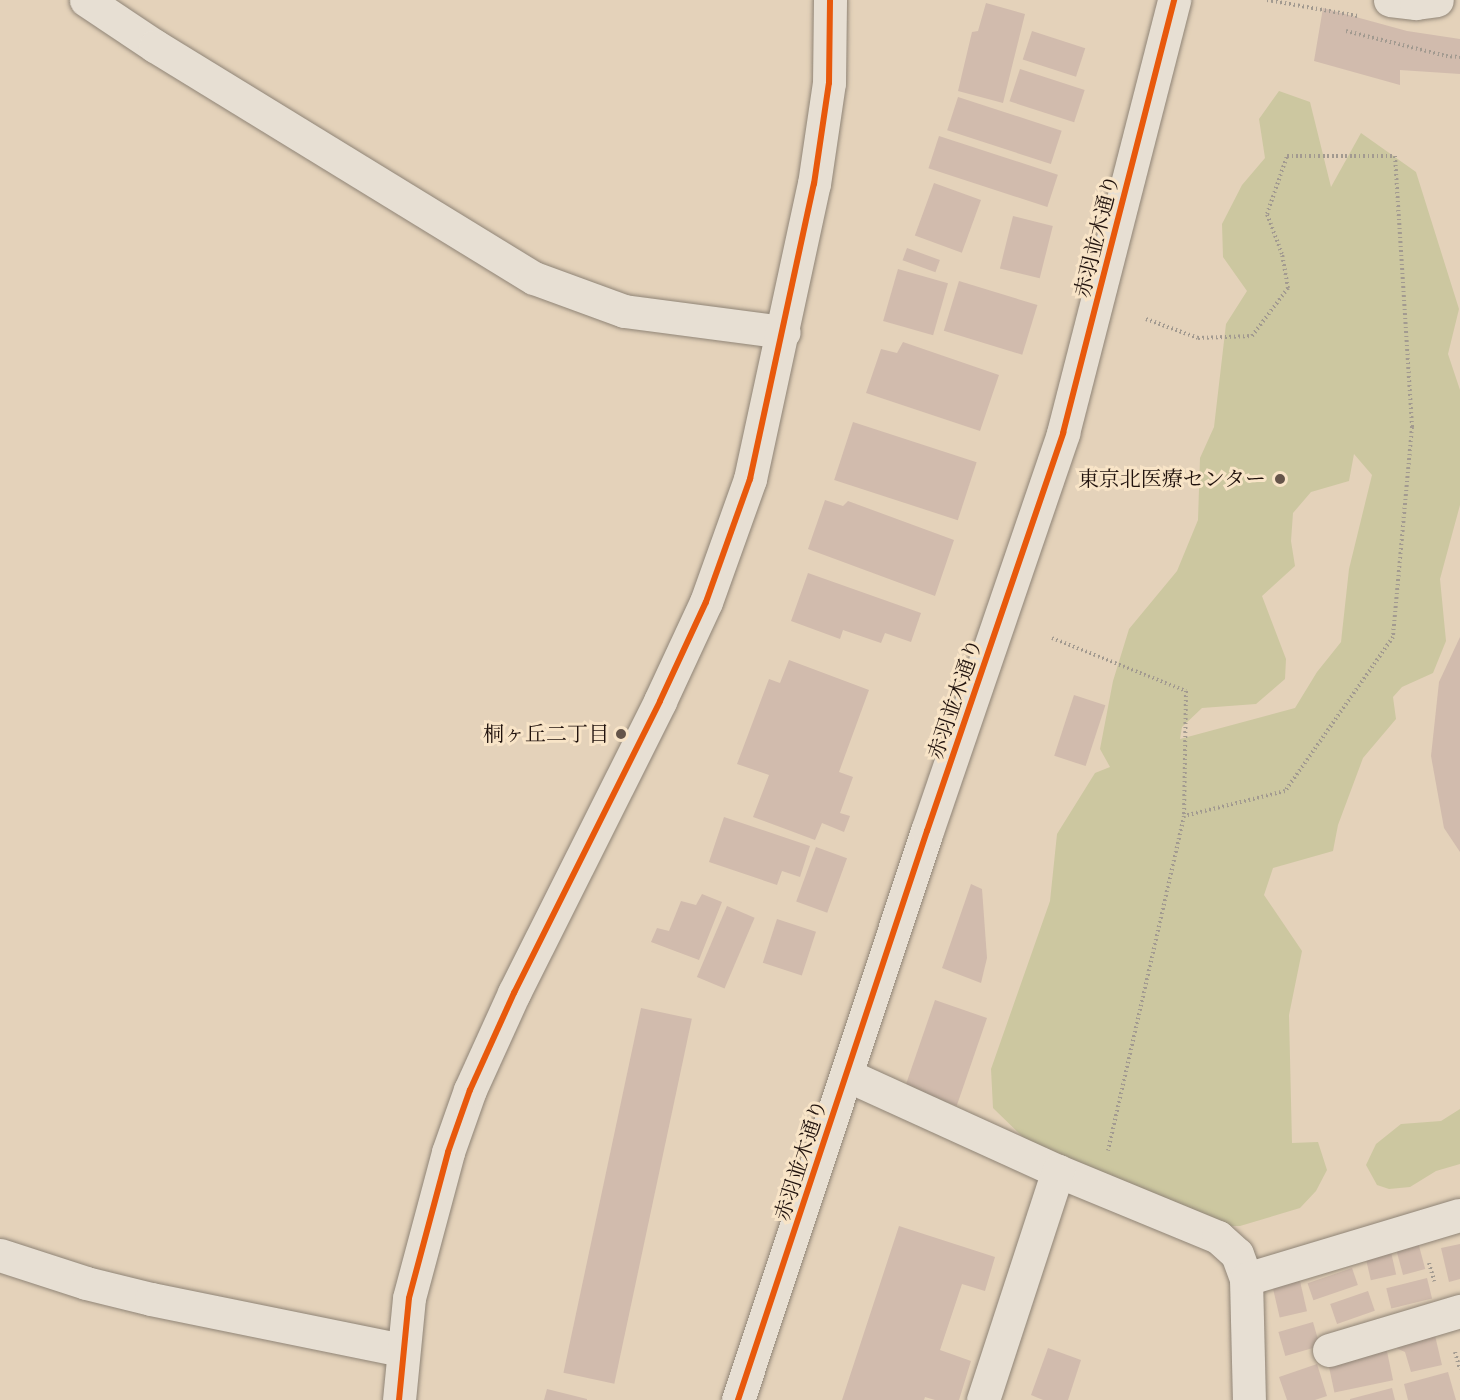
<!DOCTYPE html>
<html>
<head>
<meta charset="utf-8">
<style>
  body { margin:0 }
  #map { position:relative; width:1460px; height:1400px; overflow:hidden; background:#e4d2ba; font-family:"IM FELL Great Primer","Noto Serif JP",serif }
  div>[style] { position:absolute }
  .green>* { inset:0; background:#ccc7a0 }
  .building>* { inset:0; background:#d1bbad; transform-origin:0 0 }
  .path>* { height:4px; margin-top:-2px; transform-origin:0; background:repeating-linear-gradient(90deg,#a29a90 0 1.5px,transparent 0 4.5px) }
  .roads { filter:drop-shadow(0 0 2px #8f8476) drop-shadow(0 0 2px #8f8476) }
  .minor>* { height:33px; margin:-16.5px; padding:0 16.5px; transform-origin:16.5px; border-radius:16.5px; background:#e7dfd3 }
  .cycleway>* { height:6px; margin:-3px; padding:0 3px; transform-origin:3px; border-radius:3px; background:#e8590c }
  .dots>* { width:16px; height:16px; translate:-50% -50%; box-sizing:border-box; border:3px solid #f8e4c7; border-radius:50% }
  span { translate:-50% -50%; white-space:nowrap; text-align:center; line-height:1.15; -webkit-text-stroke:6px #f8e4c7; paint-order:stroke }
  .street-label { font-size:21px; color:#20120d }
  .poi-label { font-size:21px; color:#20120d }
  .right { translate:-100% -50%; text-align:right }
</style>
</head>
<body>
<div id="map">
  <div class="green">
    <i style="clip-path:polygon(evenodd,1279px 91px,1310px 102px,1331px 187px,1361px 133px,1416px 172px,1459px 309px,1448px 354px,1460px 390px,1460px 505px,1440px 579px,1446px 641px,1433px 673px,1402px 687px,1393px 697px,1396px 719px,1363px 758px,1338px 825px,1333px 851px,1273px 868px,1264px 895px,1302px 951px,1289px 1015px,1292px 1143px,1318px 1142px,1327px 1170px,1316px 1191px,1300px 1208px,1240px 1226px,1226px 1226px,1025px 1139px,993px 1108px,991px 1069px,1050px 901px,1057px 834px,1095px 773px,1110px 767px,1100px 749px,1113px 681px,1129px 629px,1177px 571px,1198px 520px,1200px 458px,1214px 427px,1226px 324px,1247px 291px,1223px 257px,1222px 224px,1242px 185px,1265px 158px,1259px 119px,1279px 91px,1354px 454px,1372px 475px,1349px 569px,1341px 642px,1317px 672px,1295px 708px,1180px 739px,1182px 727px,1202px 708px,1256px 704px,1285px 679px,1286px 659px,1262px 596px,1295px 566px,1291px 541px,1293px 513px,1311px 492px,1349px 481px,1354px 454px)"></i>
    <i style="clip-path:polygon(1460px 1109px,1460px 1164px,1436px 1171px,1410px 1187px,1389px 1189px,1377px 1185px,1366px 1165px,1376px 1144px,1401px 1124px,1441px 1121px)"></i>
  </div>
  <div class="building">
    <i style="clip-path:polygon(986px 3px,1025px 14px,1003px 103px,958px 91px,972px 32px,978px 31px)"></i>
    <i style="clip-path:polygon(1323px 8px,1407px 31px,1460px 39px,1460px 74px,1400px 70px,1400px 85px,1314px 61px)"></i>
    <i style="left:1032px;top:31px;width:56px;height:30px;rotate:18deg"></i>
    <i style="left:1020px;top:69px;width:68px;height:34px;rotate:18deg"></i>
    <i style="left:958px;top:97px;width:109px;height:35px;rotate:18deg"></i>
    <i style="left:939px;top:136px;width:125px;height:34px;rotate:18deg"></i>
    <i style="left:934px;top:183px;width:50px;height:56px;rotate:20deg"></i>
    <i style="left:1013px;top:216px;width:41px;height:54px;rotate:14deg"></i>
    <i style="left:907px;top:248px;width:35px;height:13px;rotate:20deg"></i>
    <i style="left:898px;top:269px;width:52px;height:54px;rotate:16deg"></i>
    <i style="left:959px;top:281px;width:82px;height:52px;rotate:17deg"></i>
    <i style="clip-path:polygon(903px 342px,999px 375px,980px 431px,866px 393px,881px 349px,897px 353px)"></i>
    <i style="left:853px;top:422px;width:130px;height:61px;rotate:18deg"></i>
    <i style="clip-path:polygon(825px 500px,843px 506px,848px 501px,954px 540px,935px 596px,808px 549px)"></i>
    <i style="clip-path:polygon(808px 573px,921px 613px,911px 642px,885px 633px,881px 643px,843px 630px,840px 639px,791px 621px)"></i>
    <i style="clip-path:polygon(1460px 637px,1460px 852px,1444px 828px,1431px 756px,1439px 682px)"></i>
    <i style="clip-path:polygon(789px 660px,869px 690px,839px 772px,853px 777px,840px 813px,850px 816px,844px 832px,822px 823px,815px 840px,753px 817px,769px 775px,737px 764px,769px 679px,780px 683px)"></i>
    <i style="left:1074px;top:695px;width:33px;height:64px;rotate:18deg"></i>
    <i style="clip-path:polygon(724px 817px,810px 846px,800px 877px,782px 871px,777px 885px,709px 862px)"></i>
    <i style="left:816px;top:847px;width:33px;height:58px;rotate:20deg"></i>
    <i style="clip-path:polygon(971px 884px,982px 889px,987px 958px,981px 983px,942px 968px)"></i>
    <i style="clip-path:polygon(702px 894px,722px 902px,699px 960px,651px 942px,657px 928px,669px 931px,681px 901px,696px 905px)"></i>
    <i style="left:727px;top:906px;width:30px;height:77px;rotate:23deg"></i>
    <i style="left:777px;top:919px;width:41px;height:46px;rotate:18deg"></i>
    <i style="left:935px;top:1000px;width:55px;height:93px;rotate:19deg"></i>
    <i style="left:641px;top:1008px;width:52px;height:373px;rotate:12deg"></i>
    <i style="clip-path:polygon(899px 1226px,995px 1257px,985px 1291px,962px 1284px,940px 1350px,971px 1361px,959px 1400px,935px 1400px,925px 1397px,924px 1400px,842px 1400px)"></i>
    <i style="left:1418px;top:1242px;width:28px;height:23px;rotate:75deg"></i>
    <i style="clip-path:polygon(1460px 1244px,1460px 1279px,1449px 1282px,1441px 1248px)"></i>
    <i style="left:1391px;top:1252px;width:23px;height:26px;rotate:77deg"></i>
    <i style="left:1352px;top:1268px;width:18px;height:47px;rotate:71deg"></i>
    <i style="left:1427px;top:1278px;width:21px;height:42px;rotate:76deg"></i>
    <i style="left:1300px;top:1281px;width:31px;height:28px;rotate:77deg"></i>
    <i style="left:1368px;top:1291px;width:21px;height:40px;rotate:71deg"></i>
    <i style="left:1313px;top:1322px;width:25px;height:36px;rotate:74deg"></i>
    <i style="clip-path:polygon(1432px 1323px,1442px 1365px,1411px 1372px,1405px 1352px,1396px 1348px,1392px 1332px)"></i>
    <i style="left:1385px;top:1342px;width:39px;height:60px;rotate:78deg"></i>
    <i style="clip-path:polygon(1048px 1348px,1081px 1360px,1068px 1400px,1043px 1400px,1031px 1395px)"></i>
    <i style="clip-path:polygon(1317px 1364px,1327px 1396px,1315px 1400px,1287px 1400px,1279px 1377px)"></i>
    <i style="clip-path:polygon(1448px 1372px,1456px 1400px,1408px 1400px,1404px 1384px)"></i>
    <i style="clip-path:polygon(1392px 1388px,1395px 1400px,1350px 1400px,1350px 1399px)"></i>
    <i style="clip-path:polygon(547px 1389px,587px 1399px,587px 1400px,544px 1400px)"></i>
  </div>
  <div class="path">
    <i style="left:1267px;top:0;width:92px;rotate:10deg"></i>
    <i style="left:1346px;top:31px;width:103px;rotate:14deg"></i>
    <i style="left:1446px;top:56px;width:14px;rotate:4deg"></i>
    <i style="left:1146px;top:319px;width:55px;rotate:20.1deg"></i>
    <i style="left:1198px;top:338px;width:54px;rotate:-2.1deg"></i>
    <i style="left:1252px;top:336px;width:60px;rotate:-53.1deg"></i>
    <i style="left:1288px;top:288px;width:35px;rotate:-100deg"></i>
    <i style="left:1282px;top:254px;width:43px;rotate:-110.6deg"></i>
    <i style="left:1267px;top:214px;width:61px;rotate:-71deg"></i>
    <i style="left:1287px;top:156px;width:108px"></i>
    <i style="left:1395px;top:156px;width:272px;rotate:86.4deg"></i>
    <i style="left:1412px;top:427px;width:211px;rotate:95.2deg"></i>
    <i style="left:1393px;top:637px;width:188px;rotate:125deg"></i>
    <i style="left:1285px;top:791px;width:104px;rotate:166.1deg"></i>
    <i style="left:1052px;top:638px;width:144px;rotate:21.6deg"></i>
    <i style="left:1186px;top:691px;width:125px;rotate:90.9deg"></i>
    <i style="left:1184px;top:816px;width:343px;rotate:102.8deg"></i>
    <i style="left:1429px;top:1263px;width:19px;rotate:74deg"></i>
    <i style="left:1455px;top:1352px;width:18px;rotate:74deg"></i>
  </div>
  <div class="roads">
    <div class="minor">
      <i style="left:86px;top:0;width:83px;rotate:33.7deg"></i>
      <i style="left:155px;top:46px;width:444px;rotate:31.5deg"></i>
      <i style="left:534px;top:278px;width:96px;rotate:20.1deg"></i>
      <i style="left:624px;top:311px;width:161px;rotate:7.5deg"></i>
      <i style="left:1390px;top:0;width:26px;rotate:7deg"></i>
      <i style="left:1416px;top:3px;width:21px;rotate:-8deg"></i>
      <i style="left:847px;top:1075px;width:232px;rotate:24.5deg"></i>
      <i style="left:1058px;top:1171px;width:173px;rotate:22.4deg"></i>
      <i style="left:1218px;top:1237px;width:25px;rotate:42deg"></i>
      <i style="left:1237px;top:1254px;width:27px;rotate:70deg"></i>
      <i style="left:1246px;top:1279px;width:121px;rotate:88.6deg"></i>
      <i style="left:0;top:1255px;width:90px;rotate:18deg"></i>
      <i style="left:86px;top:1283px;width:67px;rotate:13.8deg"></i>
      <i style="left:151px;top:1299px;width:256px;rotate:11.5deg"></i>
      <i style="left:1246px;top:1279px;width:223px;rotate:-16.7deg"></i>
      <i style="left:1329px;top:1350px;width:137px;rotate:-16.6deg"></i>
      <i style="left:399px;top:1400px;width:102px;rotate:-84.4deg"></i>
      <i style="left:409px;top:1298px;width:151px;rotate:-75deg"></i>
      <i style="left:448px;top:1152px;width:66px;rotate:-70.5deg"></i>
      <i style="left:470px;top:1090px;width:107px;rotate:-65.6deg"></i>
      <i style="left:514px;top:993px;width:326px;rotate:-63.4deg"></i>
      <i style="left:660px;top:701px;width:109px;rotate:-65.1deg"></i>
      <i style="left:706px;top:602px;width:131px;rotate:-70.3deg"></i>
      <i style="left:750px;top:479px;width:302px;rotate:-77.8deg"></i>
      <i style="left:814px;top:184px;width:102px;rotate:-81.6deg"></i>
      <i style="left:829px;top:83px;width:83px;rotate:-89.3deg"></i>
      <i style="left:738px;top:1400px;width:600px;rotate:-71.63deg"></i>
      <i style="left:927px;top:831px;width:421px;rotate:-71.1deg"></i>
      <i style="left:1063px;top:433px;width:447px;rotate:-75.6deg"></i>
      <i style="left:983px;top:1400px;width:241px;rotate:-71.9deg"></i>
    </div>
  </div>
  <div class="cycleway">
    <i style="left:399px;top:1400px;width:102px;rotate:-84.4deg"></i>
    <i style="left:409px;top:1298px;width:151px;rotate:-75deg"></i>
    <i style="left:448px;top:1152px;width:66px;rotate:-70.5deg"></i>
    <i style="left:470px;top:1090px;width:107px;rotate:-65.6deg"></i>
    <i style="left:514px;top:993px;width:326px;rotate:-63.4deg"></i>
    <i style="left:660px;top:701px;width:109px;rotate:-65.1deg"></i>
    <i style="left:706px;top:602px;width:131px;rotate:-70.3deg"></i>
    <i style="left:750px;top:479px;width:302px;rotate:-77.8deg"></i>
    <i style="left:814px;top:184px;width:102px;rotate:-81.6deg"></i>
    <i style="left:829px;top:83px;width:83px;rotate:-89.3deg"></i>
    <i style="left:738px;top:1400px;width:600px;rotate:-71.63deg"></i>
    <i style="left:927px;top:831px;width:421px;rotate:-71.1deg"></i>
    <i style="left:1063px;top:433px;width:447px;rotate:-75.6deg"></i>
  </div>
  <div class="dots">
    <i style="left:1280px;top:479px;background:#65554a"></i>
    <i style="left:621px;top:734px;background:#65554a"></i>
  </div>
  <div class="street-label">
    <span style="left:1097px;top:236px;rotate:-76deg">赤羽並木通り</span>
    <span style="left:955px;top:699px;rotate:-71deg">赤羽並木通り</span>
    <span style="left:801px;top:1160px;rotate:-72deg">赤羽並木通り</span>
  </div>
  <div class="poi-label">
    <span class="right" style="left:1266px;top:479px">東京北医療センター</span>
    <span class="right" style="left:609px;top:734px">桐ヶ丘二丁目</span>
  </div>
</div>
</body>
</html>
